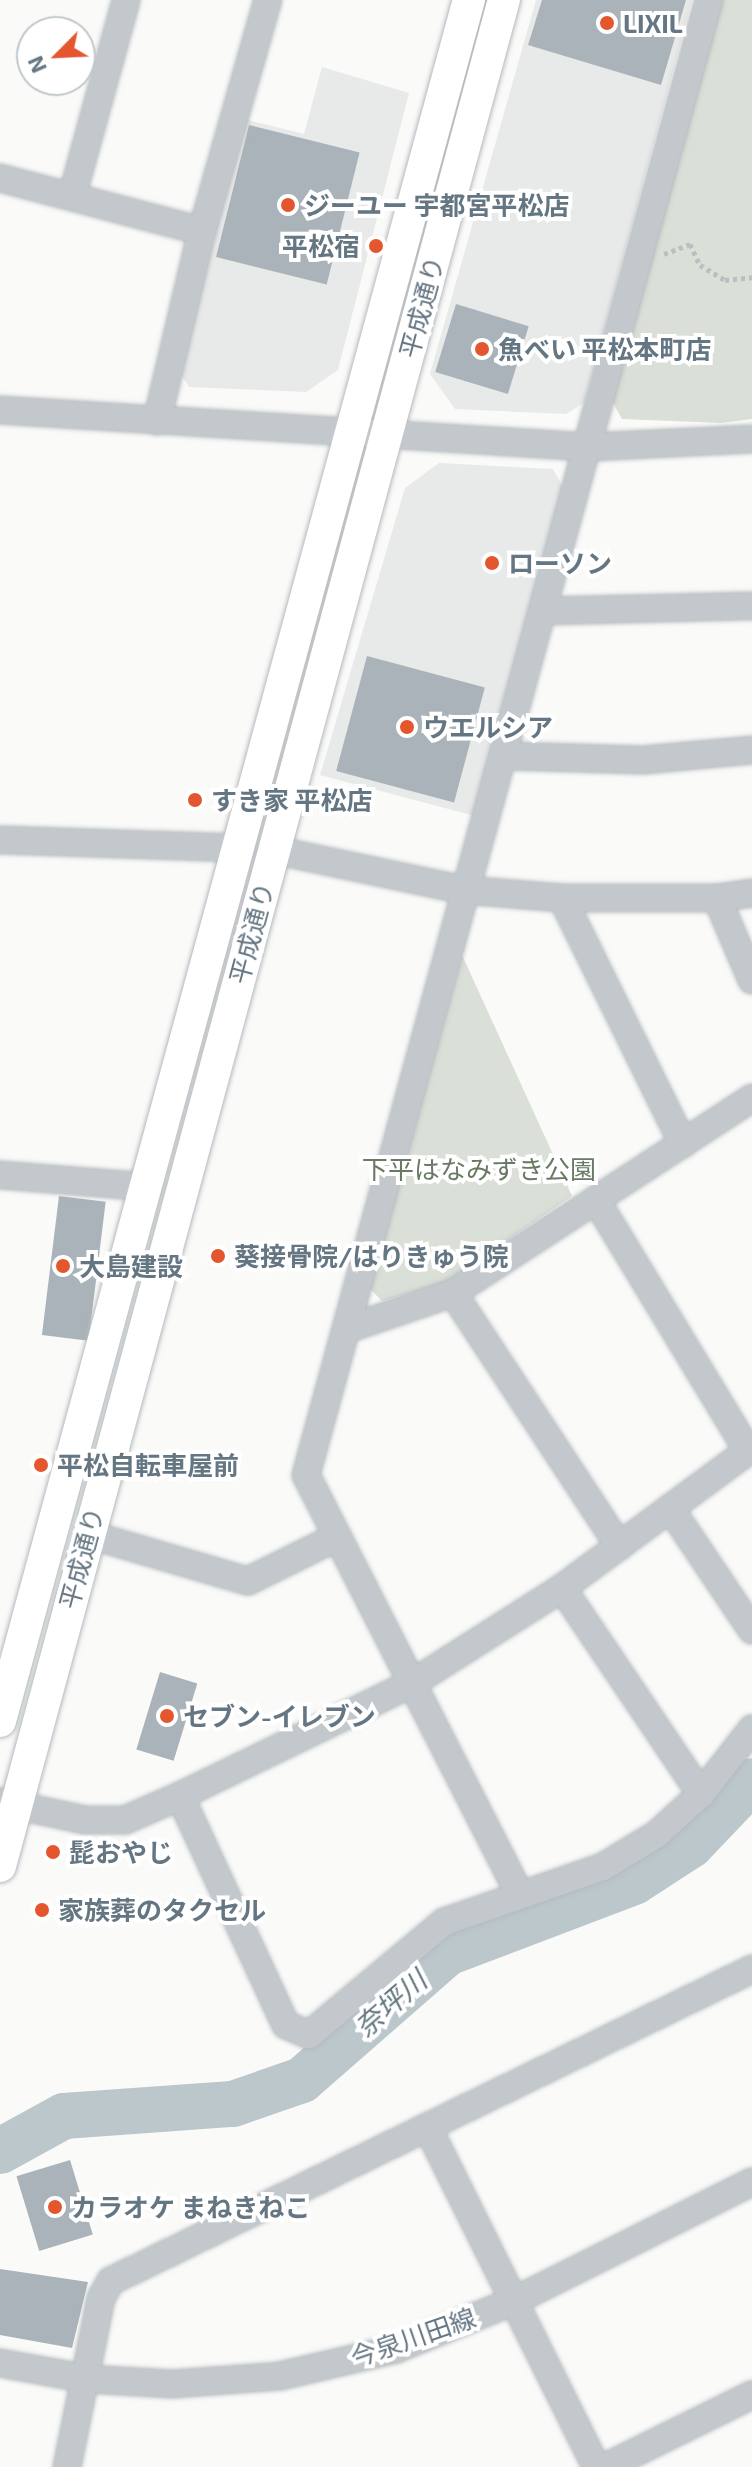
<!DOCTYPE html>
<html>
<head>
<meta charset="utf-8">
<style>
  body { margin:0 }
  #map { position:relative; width:752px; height:2467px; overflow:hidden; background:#fafaf8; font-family:"Exo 2","Noto Sans JP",sans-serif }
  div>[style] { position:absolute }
  .built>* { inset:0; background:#e8e9e9 }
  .green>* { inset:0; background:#dadfd7 }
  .river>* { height:46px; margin:-23px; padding:0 23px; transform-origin:23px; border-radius:23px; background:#bbc7cb }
  .building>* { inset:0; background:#aab3b9; transform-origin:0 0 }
  .path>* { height:5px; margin-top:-2.5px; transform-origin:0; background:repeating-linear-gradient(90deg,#bbbfc2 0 4px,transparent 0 8px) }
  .roads { filter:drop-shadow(0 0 2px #b5babe) drop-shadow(0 0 2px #b5babe) }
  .minor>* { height:26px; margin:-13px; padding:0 13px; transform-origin:13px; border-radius:13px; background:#c3c8cc }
  .major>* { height:32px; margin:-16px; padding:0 16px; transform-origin:16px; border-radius:16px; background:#fff }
  .dots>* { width:22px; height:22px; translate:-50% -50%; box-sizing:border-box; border:4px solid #fff; border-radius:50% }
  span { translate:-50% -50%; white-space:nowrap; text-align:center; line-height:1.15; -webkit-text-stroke:8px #fff; paint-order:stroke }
  .poi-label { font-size:26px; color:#657683; font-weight:700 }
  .left { translate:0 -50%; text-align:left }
  .right { translate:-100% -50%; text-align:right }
  .street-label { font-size:26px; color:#657683 }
  .park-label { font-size:26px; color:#687a64 }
  .water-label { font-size:28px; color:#60757c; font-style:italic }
  .north { position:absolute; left:16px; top:16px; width:80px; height:80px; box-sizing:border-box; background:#fff; border:2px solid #c1c8cd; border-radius:50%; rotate:246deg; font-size:22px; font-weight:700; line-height:32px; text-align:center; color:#657683 }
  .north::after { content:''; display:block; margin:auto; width:28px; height:36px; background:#e4572e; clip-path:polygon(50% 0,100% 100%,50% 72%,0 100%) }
</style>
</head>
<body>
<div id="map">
  <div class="built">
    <i style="clip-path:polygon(536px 0,692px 0,584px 403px,566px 414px,455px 409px,430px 374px)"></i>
    <i style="clip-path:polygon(322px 67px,409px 93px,338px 370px,306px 392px,189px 387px,179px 371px,244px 119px,304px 134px)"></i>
    <i style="clip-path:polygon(439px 463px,553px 469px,563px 487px,475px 816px,320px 775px,405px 488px)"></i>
  </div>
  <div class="green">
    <i style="clip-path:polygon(719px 0,752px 0,752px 419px,721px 423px,622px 419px,611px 399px)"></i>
    <i style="clip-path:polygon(462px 955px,572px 1196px,445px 1283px,382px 1301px,370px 1289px)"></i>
  </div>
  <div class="river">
    <i style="left:0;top:2151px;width:73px;rotate:-28.7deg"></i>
    <i style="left:64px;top:2116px;width:169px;rotate:-4.1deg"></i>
    <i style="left:233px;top:2104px;width:73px;rotate:-19.2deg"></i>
    <i style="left:302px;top:2080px;width:193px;rotate:-41.2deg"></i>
    <i style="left:447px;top:1953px;width:200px;rotate:-20.8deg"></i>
    <i style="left:634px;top:1882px;width:68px;rotate:-33deg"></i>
    <i style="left:691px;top:1845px;width:88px;rotate:-46.4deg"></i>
  </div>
  <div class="building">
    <i style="clip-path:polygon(542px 0,686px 0,661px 85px,528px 45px)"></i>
    <i style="left:249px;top:125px;width:114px;height:136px;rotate:14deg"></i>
    <i style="left:456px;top:304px;width:76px;height:71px;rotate:17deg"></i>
    <i style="left:367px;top:656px;width:122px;height:119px;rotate:15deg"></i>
    <i style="left:59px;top:1196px;width:47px;height:140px;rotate:7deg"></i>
    <i style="left:160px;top:1672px;width:39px;height:81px;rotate:17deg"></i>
    <i style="left:70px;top:2160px;width:78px;height:56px;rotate:73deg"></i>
    <i style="clip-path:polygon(0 2269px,88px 2282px,72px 2348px,0 2335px)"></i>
  </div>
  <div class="path">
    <i style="left:664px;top:254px;width:28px;rotate:-21deg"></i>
    <i style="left:690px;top:244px;width:23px;rotate:65deg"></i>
    <i style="left:700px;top:265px;width:29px;rotate:31deg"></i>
    <i style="left:725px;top:280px;width:27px;rotate:-6deg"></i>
  </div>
  <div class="roads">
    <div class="minor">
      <i style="left:0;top:178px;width:209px;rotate:14.7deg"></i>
      <i style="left:73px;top:193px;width:200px;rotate:-74.6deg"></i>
      <i style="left:0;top:410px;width:590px;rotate:3.59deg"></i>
      <i style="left:589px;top:447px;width:163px;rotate:-2.8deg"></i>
      <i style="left:157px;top:421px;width:195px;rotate:-76.7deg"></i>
      <i style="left:202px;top:231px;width:240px;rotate:-74.1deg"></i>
      <i style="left:545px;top:611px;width:207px;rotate:-1.4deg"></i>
      <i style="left:506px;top:756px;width:137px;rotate:1.7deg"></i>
      <i style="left:643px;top:760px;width:109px;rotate:-5.2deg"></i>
      <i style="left:0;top:840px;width:242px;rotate:1.9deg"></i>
      <i style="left:274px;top:850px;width:194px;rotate:11.9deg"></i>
      <i style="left:464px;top:890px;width:98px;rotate:4.7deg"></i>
      <i style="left:562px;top:898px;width:155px"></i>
      <i style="left:717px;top:898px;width:35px;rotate:-8deg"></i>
      <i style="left:562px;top:898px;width:274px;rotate:63.8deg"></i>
      <i style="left:717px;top:898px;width:89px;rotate:66.9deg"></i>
      <i style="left:0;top:1175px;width:149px;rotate:4.6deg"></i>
      <i style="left:596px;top:1200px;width:293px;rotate:58.8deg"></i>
      <i style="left:453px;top:1293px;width:303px;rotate:56.7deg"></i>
      <i style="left:347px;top:1329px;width:112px;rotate:-18.8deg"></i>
      <i style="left:453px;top:1293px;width:357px;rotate:-33.1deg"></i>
      <i style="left:670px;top:1508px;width:147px;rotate:56.1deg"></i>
      <i style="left:87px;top:1534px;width:168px;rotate:16.3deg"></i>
      <i style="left:248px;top:1581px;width:97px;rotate:-26.3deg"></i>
      <i style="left:562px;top:1588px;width:249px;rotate:56deg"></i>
      <i style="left:180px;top:1796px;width:252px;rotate:65.2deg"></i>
      <i style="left:286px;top:2025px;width:25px;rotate:23deg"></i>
      <i style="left:309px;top:2035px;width:176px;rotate:-39.9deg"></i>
      <i style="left:444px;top:1922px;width:168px;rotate:-19.1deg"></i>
      <i style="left:603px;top:1867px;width:62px;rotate:-31.1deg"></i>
      <i style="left:656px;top:1835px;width:61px;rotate:-42.3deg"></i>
      <i style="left:701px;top:1794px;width:83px;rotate:-51.9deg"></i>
      <i style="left:0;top:1802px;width:87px;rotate:12deg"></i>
      <i style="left:85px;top:1820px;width:40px"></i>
      <i style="left:125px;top:1820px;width:60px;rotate:-23.6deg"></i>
      <i style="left:180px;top:1796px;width:257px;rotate:-25.9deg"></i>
      <i style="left:411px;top:1684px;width:179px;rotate:-32.4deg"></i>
      <i style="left:562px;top:1588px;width:236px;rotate:-36.4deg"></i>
      <i style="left:519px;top:1893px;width:469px;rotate:-117deg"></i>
      <i style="left:306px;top:1475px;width:1529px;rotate:-74.72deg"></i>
      <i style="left:428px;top:2128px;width:378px;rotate:63.6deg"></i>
      <i style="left:0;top:2363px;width:89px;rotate:10.3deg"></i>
      <i style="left:88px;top:2379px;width:84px;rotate:3.4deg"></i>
      <i style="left:172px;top:2384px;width:108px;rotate:-4.2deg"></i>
      <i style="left:280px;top:2376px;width:119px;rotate:-13.1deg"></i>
      <i style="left:396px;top:2349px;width:127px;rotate:-22.1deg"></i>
      <i style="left:514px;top:2301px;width:266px;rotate:-26.6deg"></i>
      <i style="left:67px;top:2467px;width:172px;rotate:-78.6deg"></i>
      <i style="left:101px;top:2298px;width:20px;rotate:-60deg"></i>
      <i style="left:111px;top:2281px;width:713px;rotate:-25.95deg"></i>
      <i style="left:606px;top:2467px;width:163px;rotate:-26.3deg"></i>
    </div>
    <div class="major">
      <i style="left:0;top:1721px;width:1784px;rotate:-74.76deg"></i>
      <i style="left:0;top:1866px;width:1933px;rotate:-74.89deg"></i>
    </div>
  </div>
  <div class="dots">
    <i style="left:607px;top:23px;background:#e4572e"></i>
    <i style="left:288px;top:205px;background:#e4572e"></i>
    <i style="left:376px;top:246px;background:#e4572e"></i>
    <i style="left:482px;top:349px;background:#e4572e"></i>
    <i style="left:492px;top:563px;background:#e4572e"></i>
    <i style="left:407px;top:727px;background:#e4572e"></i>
    <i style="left:195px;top:800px;background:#e4572e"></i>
    <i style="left:218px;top:1256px;background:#e4572e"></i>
    <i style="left:63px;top:1266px;background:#e4572e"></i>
    <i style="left:41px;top:1465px;background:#e4572e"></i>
    <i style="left:167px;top:1716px;background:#e4572e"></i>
    <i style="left:53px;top:1852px;background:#e4572e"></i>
    <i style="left:42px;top:1910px;background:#e4572e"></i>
    <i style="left:55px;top:2207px;background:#e4572e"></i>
  </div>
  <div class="poi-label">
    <span class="left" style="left:623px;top:23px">LIXIL</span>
    <span class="left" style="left:304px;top:205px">ジーユー 宇都宮平松店</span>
    <span class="right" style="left:360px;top:246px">平松宿</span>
    <span class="left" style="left:498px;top:349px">魚べい 平松本町店</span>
    <span class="left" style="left:508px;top:563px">ローソン</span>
    <span class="left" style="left:423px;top:727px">ウエルシア</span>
    <span class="left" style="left:211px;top:800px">すき家 平松店</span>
    <span class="left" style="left:234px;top:1256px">葵接骨院/はりきゅう院</span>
    <span class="left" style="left:79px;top:1266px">大島建設</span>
    <span class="left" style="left:57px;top:1465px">平松自転車屋前</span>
    <span class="left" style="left:183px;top:1716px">セブン-イレブン</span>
    <span class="left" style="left:69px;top:1852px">髭おやじ</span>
    <span class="left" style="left:58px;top:1910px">家族葬のタクセル</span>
    <span class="left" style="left:71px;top:2207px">カラオケ まねきねこ</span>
  </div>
  <div class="street-label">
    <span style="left:421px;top:307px;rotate:-75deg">平成通り</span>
    <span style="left:251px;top:933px;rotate:-75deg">平成通り</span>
    <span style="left:81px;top:1558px;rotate:-75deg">平成通り</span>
    <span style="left:413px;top:2337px;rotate:-19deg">今泉川田線</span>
  </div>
  <div class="park-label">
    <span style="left:479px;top:1169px">下平はなみずき公園</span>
  </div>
  <div class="water-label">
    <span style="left:390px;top:2003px;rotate:-41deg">奈坪川</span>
  </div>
  <div class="north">N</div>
</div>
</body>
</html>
